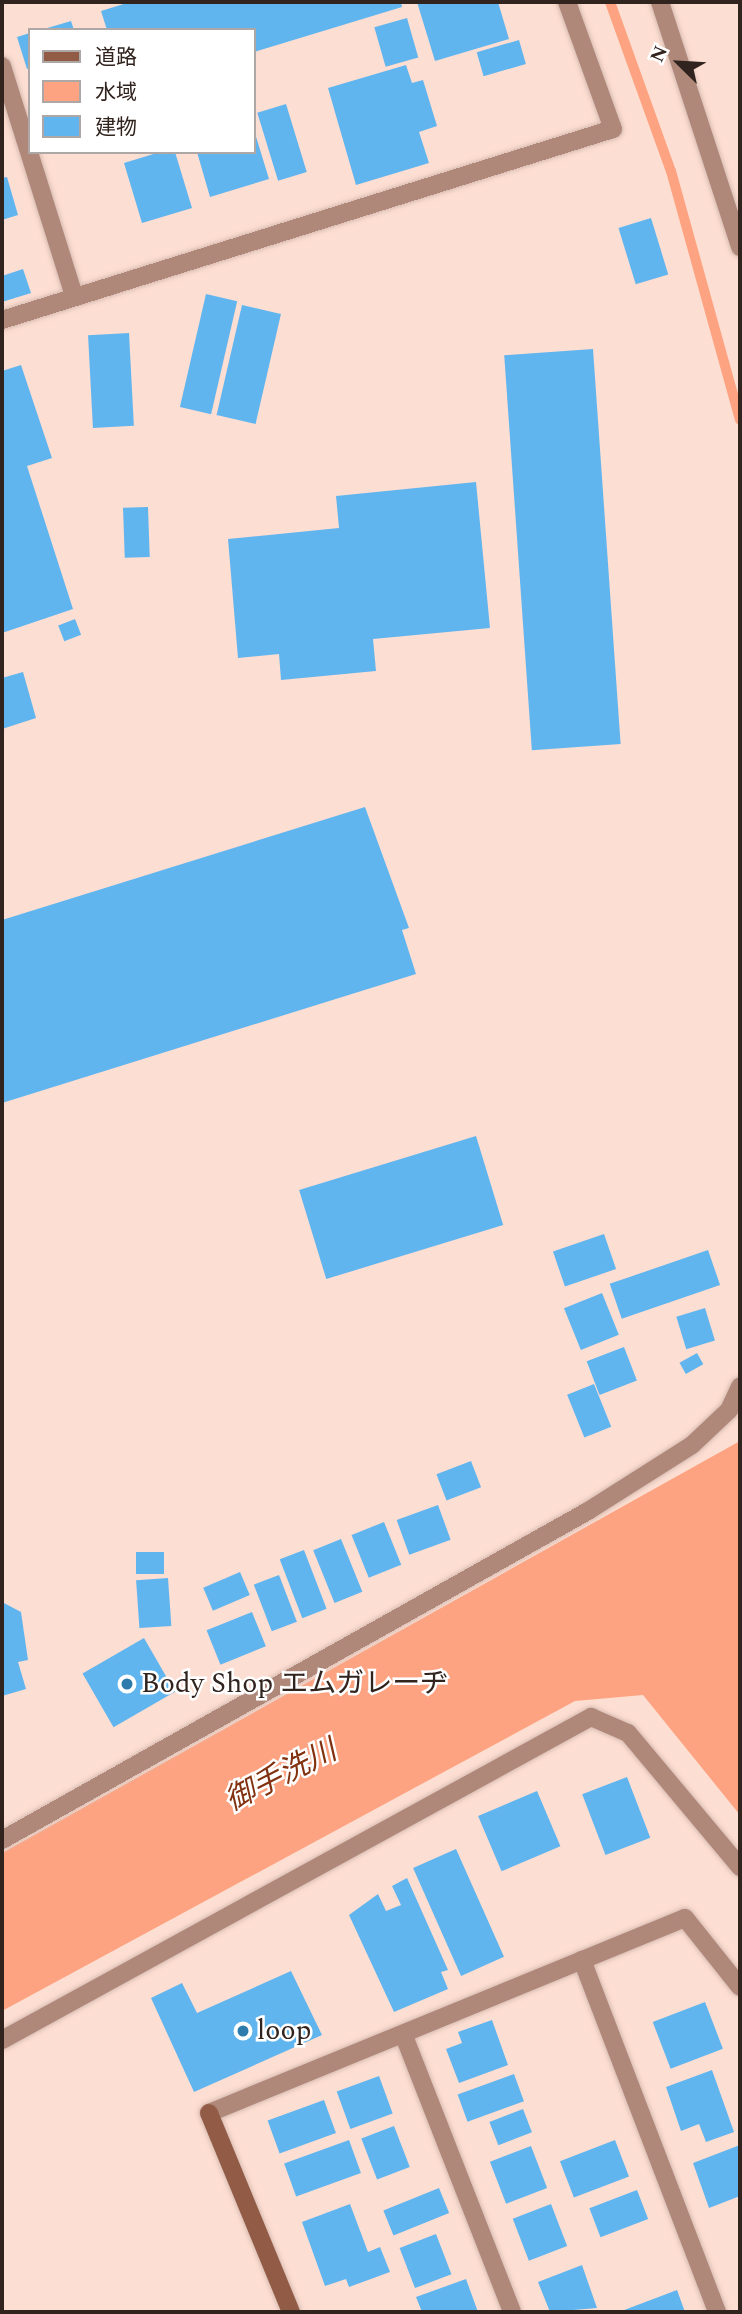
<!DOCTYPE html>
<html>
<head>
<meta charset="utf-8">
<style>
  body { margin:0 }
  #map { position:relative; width:742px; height:2314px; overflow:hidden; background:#fdded2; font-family:Spectral,"Noto Sans JP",serif }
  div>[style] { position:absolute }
  .water>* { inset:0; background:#fea381 }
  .stream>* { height:10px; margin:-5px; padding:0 5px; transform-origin:5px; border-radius:5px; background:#fea381 }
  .building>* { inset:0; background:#61b5ef; transform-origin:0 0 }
  .roads { filter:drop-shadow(0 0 2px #d8bcb2) drop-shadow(0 0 2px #d8bcb2) }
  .street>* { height:18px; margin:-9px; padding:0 9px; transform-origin:9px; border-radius:9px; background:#af887a }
  .secondary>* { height:18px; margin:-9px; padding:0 9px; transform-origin:9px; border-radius:9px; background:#925b46 }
  .dots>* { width:19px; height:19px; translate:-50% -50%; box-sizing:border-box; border:4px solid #fff; border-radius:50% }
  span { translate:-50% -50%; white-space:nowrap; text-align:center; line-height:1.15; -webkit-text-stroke:5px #fff; paint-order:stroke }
  .poi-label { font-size:28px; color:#31231e }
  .left { translate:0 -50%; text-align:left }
  .water-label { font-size:30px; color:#823210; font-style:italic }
  .frame { position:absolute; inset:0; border:4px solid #31231e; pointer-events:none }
  .legend { position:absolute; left:28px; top:28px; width:228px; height:126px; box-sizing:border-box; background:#fff; border:2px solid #ada7a5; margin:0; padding:9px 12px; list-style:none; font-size:21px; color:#31231e }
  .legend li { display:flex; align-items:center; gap:14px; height:35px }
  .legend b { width:35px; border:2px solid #ada7a5 }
  .north { position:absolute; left:644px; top:28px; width:70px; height:70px; -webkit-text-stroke:5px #fff; paint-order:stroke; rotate:294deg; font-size:19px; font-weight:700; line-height:28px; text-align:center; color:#31231e }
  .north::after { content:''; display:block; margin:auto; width:24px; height:32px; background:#31231e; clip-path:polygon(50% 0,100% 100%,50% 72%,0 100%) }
</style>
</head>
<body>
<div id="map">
  <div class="water">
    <i style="clip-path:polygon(740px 1441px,740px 1815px,643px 1695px,575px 1701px,2px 2011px,2px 1853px)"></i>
  </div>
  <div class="stream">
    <i style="left:610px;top:2px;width:180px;rotate:70.2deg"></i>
    <i style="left:671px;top:171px;width:258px;rotate:74.5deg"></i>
  </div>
  <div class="building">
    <i style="clip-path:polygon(130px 2px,401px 2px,402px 7px,254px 52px,254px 30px,107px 30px,101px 11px)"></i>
    <i style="clip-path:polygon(417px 2px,498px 2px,509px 39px,435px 61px)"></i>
    <i style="left:407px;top:18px;width:41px;height:34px;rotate:74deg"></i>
    <i style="clip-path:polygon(71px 21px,74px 30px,44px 30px,44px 29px)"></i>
    <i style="clip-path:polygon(30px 33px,30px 68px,27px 69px,17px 37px)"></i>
    <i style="left:519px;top:40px;width:25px;height:44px;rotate:74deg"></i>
    <i style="clip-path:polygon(406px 65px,412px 83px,423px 80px,437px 126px,419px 132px,429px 163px,356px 185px,328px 88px)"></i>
    <i style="left:286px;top:104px;width:71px;height:30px;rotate:73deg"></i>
    <i style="clip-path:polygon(254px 130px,269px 179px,210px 197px,197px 152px,254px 152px)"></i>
    <i style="clip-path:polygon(160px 152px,175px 152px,192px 208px,142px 223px,124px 163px)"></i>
    <i style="clip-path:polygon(7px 177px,18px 215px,2px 220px,2px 178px)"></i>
    <i style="left:651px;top:218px;width:59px;height:34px;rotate:73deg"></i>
    <i style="clip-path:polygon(23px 269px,31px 293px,2px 302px,2px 276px)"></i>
    <i style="left:206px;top:294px;width:32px;height:116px;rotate:13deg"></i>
    <i style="left:242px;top:305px;width:40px;height:113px;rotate:13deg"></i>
    <i style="left:129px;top:333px;width:93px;height:41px;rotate:87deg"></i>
    <i style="left:593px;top:349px;width:396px;height:89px;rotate:86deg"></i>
    <i style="clip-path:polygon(21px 365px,52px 458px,27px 466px,73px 609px,2px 633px,2px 371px)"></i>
    <i style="clip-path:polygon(476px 482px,490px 628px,373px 639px,376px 671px,281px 680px,279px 654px,238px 658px,228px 539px,339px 528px,336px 496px)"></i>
    <i style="left:148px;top:507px;width:50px;height:25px;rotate:88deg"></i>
    <i style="left:75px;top:619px;width:17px;height:18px;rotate:69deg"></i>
    <i style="clip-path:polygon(23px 672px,36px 718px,2px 729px,2px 678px)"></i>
    <i style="clip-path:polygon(365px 807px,409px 928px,402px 930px,416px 974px,2px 1103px,2px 920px)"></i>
    <i style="left:476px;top:1136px;width:93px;height:185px;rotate:73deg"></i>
    <i style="left:604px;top:1234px;width:37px;height:54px;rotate:71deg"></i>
    <i style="left:708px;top:1250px;width:37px;height:104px;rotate:71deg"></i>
    <i style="left:602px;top:1293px;width:45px;height:41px;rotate:68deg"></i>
    <i style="left:705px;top:1308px;width:34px;height:30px;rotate:73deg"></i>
    <i style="left:624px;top:1347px;width:36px;height:40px;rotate:69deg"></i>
    <i style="left:697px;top:1353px;width:13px;height:20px;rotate:61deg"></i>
    <i style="left:594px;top:1384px;width:46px;height:29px;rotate:68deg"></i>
    <i style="left:471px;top:1461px;width:28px;height:37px;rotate:69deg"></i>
    <i style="left:438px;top:1505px;width:37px;height:44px;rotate:70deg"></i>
    <i style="left:384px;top:1522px;width:46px;height:35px;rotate:68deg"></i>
    <i style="left:341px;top:1539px;width:57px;height:30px;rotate:68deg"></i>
    <i style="left:304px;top:1550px;width:63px;height:26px;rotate:69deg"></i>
    <i style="left:136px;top:1552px;width:28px;height:22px"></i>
    <i style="left:240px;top:1572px;width:25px;height:40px;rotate:67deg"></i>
    <i style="left:279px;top:1575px;width:50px;height:27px;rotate:69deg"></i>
    <i style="left:168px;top:1578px;width:48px;height:32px;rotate:86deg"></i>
    <i style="clip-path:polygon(2px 1602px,21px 1612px,28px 1660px,18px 1662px,26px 1689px,2px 1696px)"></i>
    <i style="left:252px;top:1612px;width:37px;height:49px;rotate:68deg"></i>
    <i style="left:144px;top:1638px;width:62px;height:71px;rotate:60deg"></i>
    <i style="left:627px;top:1777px;width:65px;height:48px;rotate:69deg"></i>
    <i style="left:537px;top:1791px;width:60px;height:64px;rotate:67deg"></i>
    <i style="left:456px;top:1849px;width:118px;height:47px;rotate:66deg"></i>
    <i style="clip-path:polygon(407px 1878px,448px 1970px,441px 1972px,448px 1989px,394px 2012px,349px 1915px,378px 1894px,386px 1911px,401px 1905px,392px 1886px)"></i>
    <i style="clip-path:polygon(291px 1971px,322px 2035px,194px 2092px,151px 1998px,182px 1983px,197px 2013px)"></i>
    <i style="left:705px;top:2002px;width:50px;height:56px;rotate:69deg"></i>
    <i style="clip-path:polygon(492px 2020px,508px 2065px,459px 2083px,446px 2049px,462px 2043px,458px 2032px)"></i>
    <i style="clip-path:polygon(712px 2070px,734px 2132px,706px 2142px,699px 2124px,681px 2131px,666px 2087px)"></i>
    <i style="left:514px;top:2074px;width:29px;height:60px;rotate:70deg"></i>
    <i style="left:379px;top:2076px;width:40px;height:45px;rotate:70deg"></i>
    <i style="left:324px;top:2100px;width:35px;height:60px;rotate:70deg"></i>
    <i style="left:523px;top:2109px;width:25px;height:36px;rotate:69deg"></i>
    <i style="left:394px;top:2126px;width:44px;height:35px;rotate:69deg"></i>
    <i style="left:349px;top:2140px;width:35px;height:69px;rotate:70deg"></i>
    <i style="left:615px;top:2140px;width:39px;height:59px;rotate:69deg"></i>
    <i style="clip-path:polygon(740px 2145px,740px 2196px,709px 2208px,693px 2163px)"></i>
    <i style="left:531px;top:2146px;width:45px;height:44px;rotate:69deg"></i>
    <i style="left:439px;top:2188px;width:27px;height:60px;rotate:68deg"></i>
    <i style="left:637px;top:2190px;width:31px;height:51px;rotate:69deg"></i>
    <i style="clip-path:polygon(350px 2204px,368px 2252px,380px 2247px,390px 2272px,349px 2287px,346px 2279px,325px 2286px,302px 2222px)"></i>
    <i style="left:551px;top:2204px;width:45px;height:41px;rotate:69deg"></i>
    <i style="left:436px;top:2234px;width:43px;height:39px;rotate:69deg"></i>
    <i style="clip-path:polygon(582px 2265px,597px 2308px,550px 2312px,538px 2282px)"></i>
    <i style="clip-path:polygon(466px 2279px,478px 2312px,422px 2312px,416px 2297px)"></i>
    <i style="clip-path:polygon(677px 2290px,685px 2312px,619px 2312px)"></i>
  </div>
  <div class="roads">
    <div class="street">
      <i style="left:660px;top:2px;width:258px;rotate:71.9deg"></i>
      <i style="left:2px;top:66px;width:241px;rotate:72.6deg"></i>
      <i style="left:2px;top:320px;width:640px;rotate:-17.36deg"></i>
      <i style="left:613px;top:129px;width:135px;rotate:-109.9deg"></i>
      <i style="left:2px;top:1840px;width:672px;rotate:-29.31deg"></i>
      <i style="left:588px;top:1511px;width:123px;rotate:-32.4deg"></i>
      <i style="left:692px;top:1445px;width:51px;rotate:-43.4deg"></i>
      <i style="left:729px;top:1410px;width:26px;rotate:-65deg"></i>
      <i style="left:582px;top:1960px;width:377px;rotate:69deg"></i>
      <i style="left:404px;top:2036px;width:296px;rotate:68.6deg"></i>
      <i style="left:2px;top:2040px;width:672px;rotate:-28.74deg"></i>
      <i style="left:591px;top:1717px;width:40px;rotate:23.4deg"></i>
      <i style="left:628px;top:1733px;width:175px;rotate:50.1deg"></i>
      <i style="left:209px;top:2113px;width:514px;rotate:-22.28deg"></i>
      <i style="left:685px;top:1918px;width:88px;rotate:51.4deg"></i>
    </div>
    <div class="secondary">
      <i style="left:209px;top:2113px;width:215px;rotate:67.6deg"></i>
    </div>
  </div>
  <div class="dots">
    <i style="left:127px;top:1684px;background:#2d7aad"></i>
    <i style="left:243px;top:2031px;background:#2d7aad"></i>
  </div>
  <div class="poi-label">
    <span class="left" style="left:141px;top:1684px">Body Shop エムガレーヂ</span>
    <span class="left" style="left:257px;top:2031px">loop</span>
  </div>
  <div class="water-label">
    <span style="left:281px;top:1776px;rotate:-27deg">御手洗川</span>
  </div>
  <div class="frame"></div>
  <ul class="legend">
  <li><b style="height:9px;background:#925b46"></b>道路</li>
  <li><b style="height:19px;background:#fea381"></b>水域</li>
  <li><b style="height:19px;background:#61b5ef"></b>建物</li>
  </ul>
  <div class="north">N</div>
</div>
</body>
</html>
